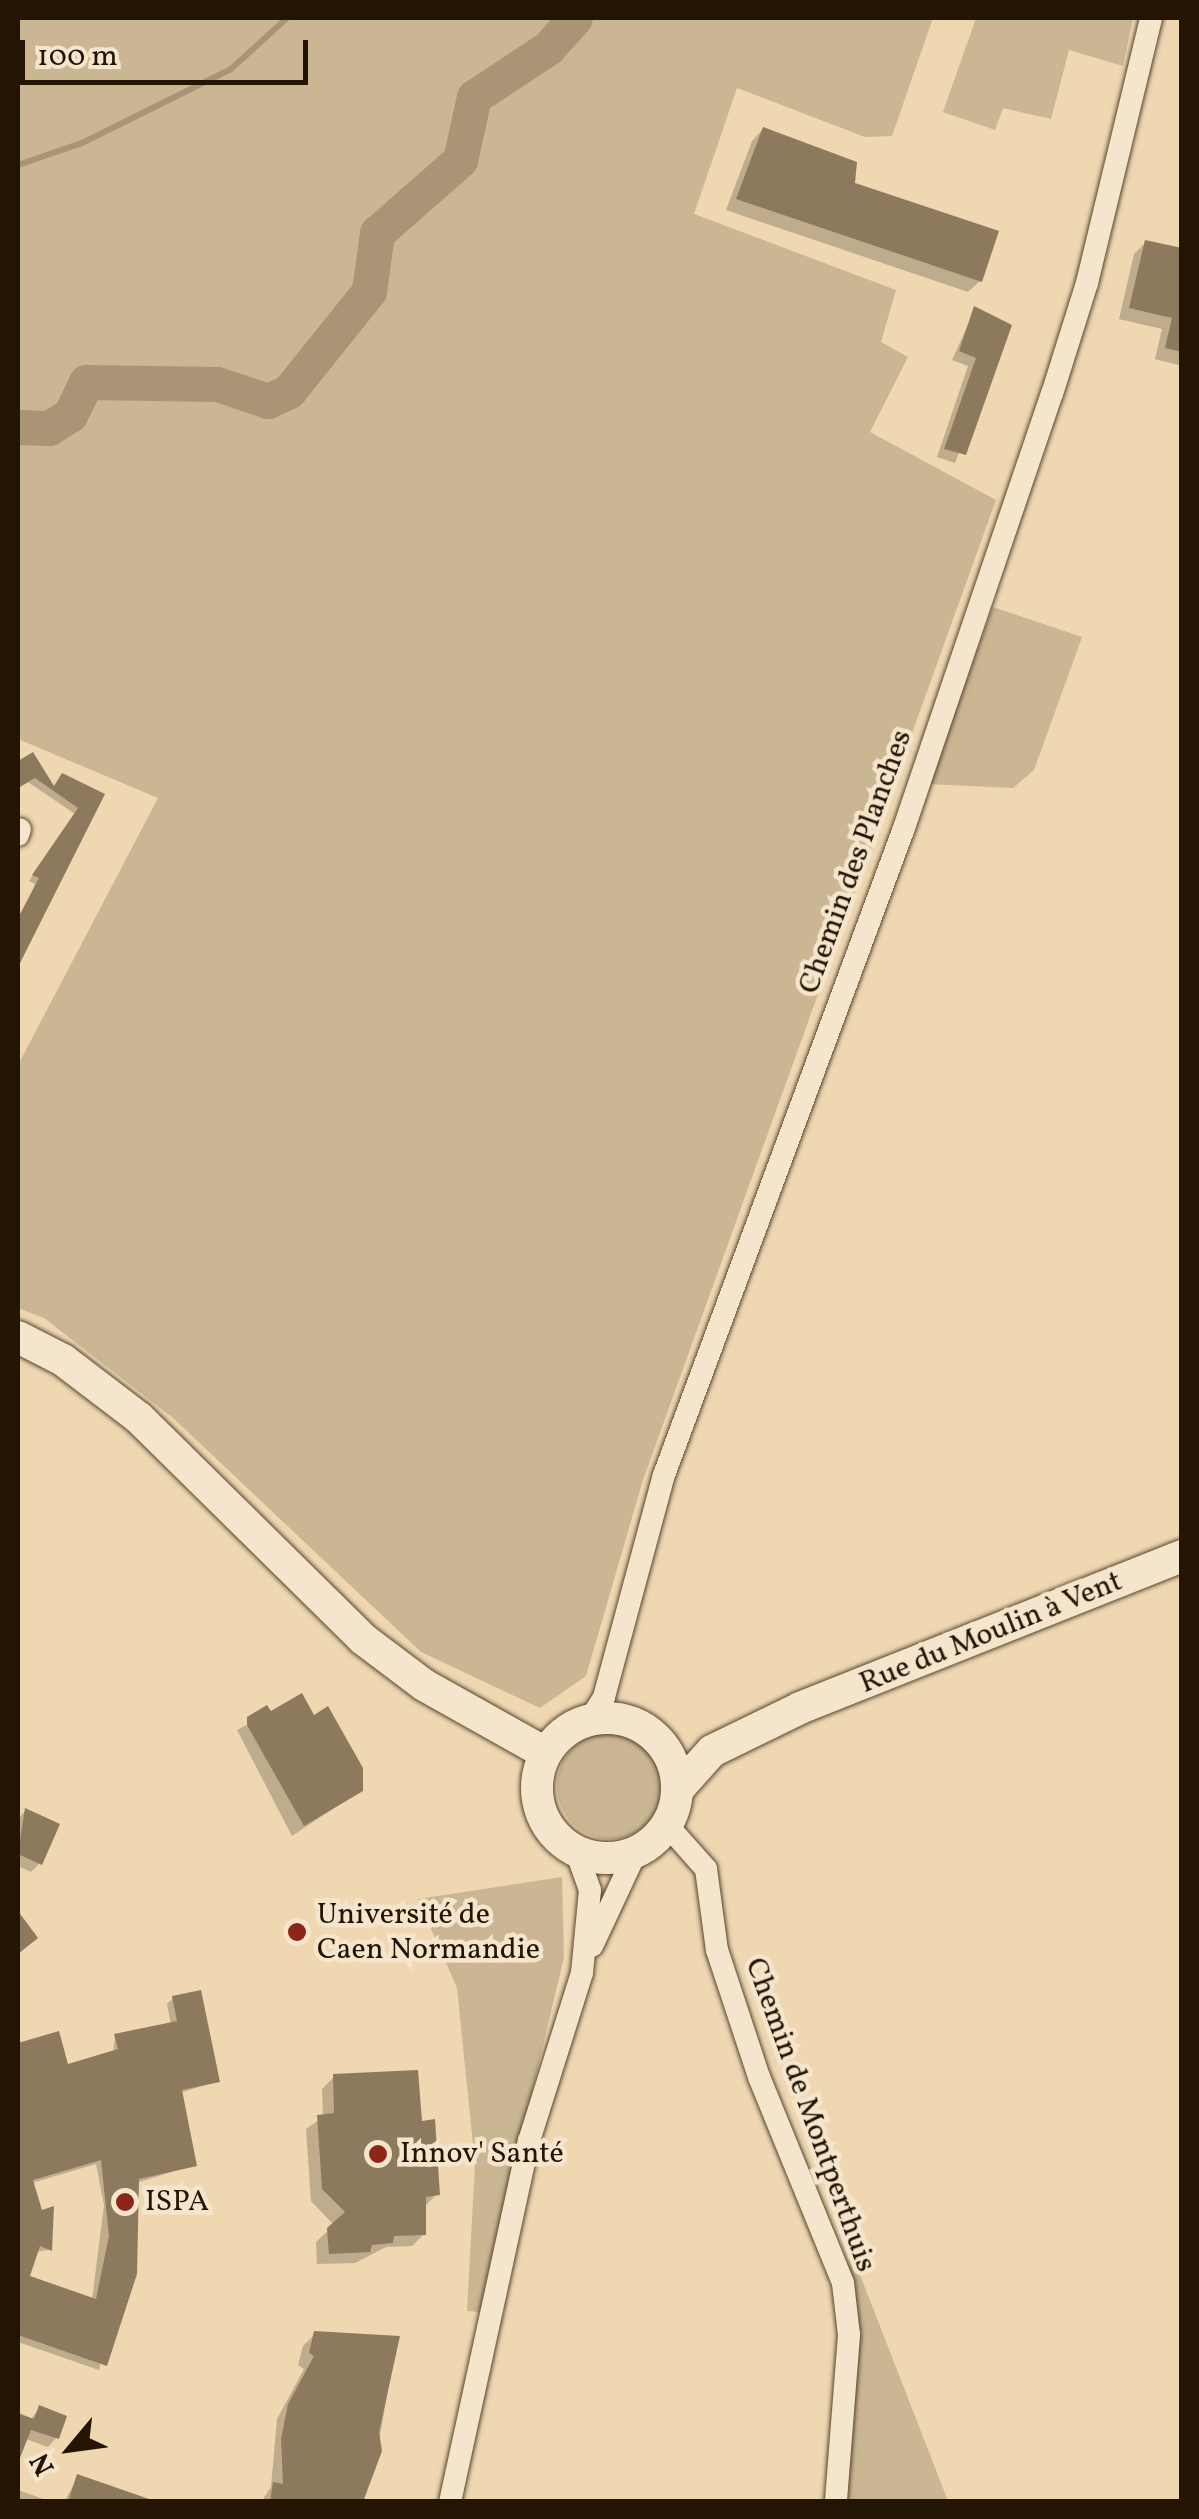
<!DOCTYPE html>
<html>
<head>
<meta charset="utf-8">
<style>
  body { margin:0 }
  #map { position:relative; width:1199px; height:2519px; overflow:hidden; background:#eed7b1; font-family:Vollkorn,serif }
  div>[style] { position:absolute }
  .green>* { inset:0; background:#cbb693 }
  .round { border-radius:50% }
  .shadow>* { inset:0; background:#0003 }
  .stream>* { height:6px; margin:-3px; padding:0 3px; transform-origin:3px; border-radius:3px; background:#a99576 }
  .river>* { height:35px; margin:-17.5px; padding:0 17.5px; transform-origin:17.5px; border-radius:17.5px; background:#a99576 }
  .building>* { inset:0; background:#8d795d }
  .roads { filter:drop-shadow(0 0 2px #56452e) drop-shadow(0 0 2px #56452e) }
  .minor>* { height:22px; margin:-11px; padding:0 11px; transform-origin:11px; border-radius:11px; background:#f4e5cc }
  .secondary>* { height:32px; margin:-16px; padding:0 16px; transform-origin:16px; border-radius:16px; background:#f4e5cc }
  .secondary>.ring { margin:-16px; padding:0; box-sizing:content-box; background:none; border:32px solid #f4e5cc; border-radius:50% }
  .dots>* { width:28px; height:28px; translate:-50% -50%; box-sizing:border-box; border:5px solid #f4e5cc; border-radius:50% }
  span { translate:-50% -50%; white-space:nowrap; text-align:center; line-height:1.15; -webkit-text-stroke:9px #f4e5cc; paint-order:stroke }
  .street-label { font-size:30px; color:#231403 }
  .poi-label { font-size:30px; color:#231403 }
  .left { translate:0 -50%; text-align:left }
  .frame { position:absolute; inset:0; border:20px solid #231403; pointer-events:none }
  .north { position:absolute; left:20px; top:2399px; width:100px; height:100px; -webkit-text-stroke:8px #f4e5cc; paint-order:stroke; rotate:241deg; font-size:28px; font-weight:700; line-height:40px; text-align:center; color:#231403 }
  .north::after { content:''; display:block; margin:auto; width:35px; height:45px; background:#231403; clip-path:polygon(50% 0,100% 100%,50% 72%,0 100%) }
  .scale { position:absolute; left:20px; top:40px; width:288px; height:45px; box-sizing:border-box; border:5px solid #231403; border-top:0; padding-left:12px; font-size:30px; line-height:35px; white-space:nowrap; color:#231403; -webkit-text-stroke:8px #f4e5cc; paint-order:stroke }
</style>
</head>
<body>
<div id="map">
  <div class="green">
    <i style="clip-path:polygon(18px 18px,933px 18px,892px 136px,865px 137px,737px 88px,694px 214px,896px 290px,881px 342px,908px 357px,870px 432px,996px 500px,643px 1480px,586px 1676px,540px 1708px,421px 1652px,173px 1418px,44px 1318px,18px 1308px,18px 1065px,158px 798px,18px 739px)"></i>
    <i style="clip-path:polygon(976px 18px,1133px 18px,1123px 66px,1069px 50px,1051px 119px,1003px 108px,995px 130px,943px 112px)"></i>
    <i style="clip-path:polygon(993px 607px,1082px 637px,1034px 770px,1013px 788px,928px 784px)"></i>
    <i class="round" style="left:557px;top:1733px;width:106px;height:106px"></i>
    <i style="clip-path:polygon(562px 1877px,564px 1957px,480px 2312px,467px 2311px,475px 2164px,457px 1988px,418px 1899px)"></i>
    <i style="clip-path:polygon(850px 2249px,948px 2501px,829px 2501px)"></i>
  </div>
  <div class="shadow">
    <i style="clip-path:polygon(763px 129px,853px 185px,980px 281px,968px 292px,726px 210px,752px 141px)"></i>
    <i style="clip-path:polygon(1146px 242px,1182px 251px,1182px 366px,1155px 359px,1162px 329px,1119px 319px,1134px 254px)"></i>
    <i style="clip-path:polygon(975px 309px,1009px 326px,955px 463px,937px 457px,968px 366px,952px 360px)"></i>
    <i style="clip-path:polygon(32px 755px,53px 788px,62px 776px,102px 795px,18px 960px,18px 924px,35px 884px,29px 881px,75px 814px,28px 782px,18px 788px,18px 764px)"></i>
    <i style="clip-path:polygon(301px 1696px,361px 1790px,292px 1836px,237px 1730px)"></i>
    <i style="clip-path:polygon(25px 1811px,40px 1863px,31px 1872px,18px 1866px,18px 1819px)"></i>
    <i style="clip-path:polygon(evenodd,173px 1998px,217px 2081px,180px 2093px,194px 2165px,136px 2183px,99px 2370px,18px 2342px,18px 2045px,57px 2034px,67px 2067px,113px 2054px,115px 2036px,171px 2025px,167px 2004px,173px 1998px,96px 2164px,104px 2205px,92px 2300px,26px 2278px,35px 2252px,49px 2250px,32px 2183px,96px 2164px)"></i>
    <i style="clip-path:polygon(334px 2077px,420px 2124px,437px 2194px,425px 2206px,424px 2234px,412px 2246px,386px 2247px,355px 2263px,317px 2264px,316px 2242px,334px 2225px,311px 2201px,306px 2129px,323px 2117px,322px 2089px)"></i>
    <i style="clip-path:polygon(315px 2334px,397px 2338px,376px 2459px,362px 2502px,261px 2502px,271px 2487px,277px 2419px,304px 2369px,298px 2365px,303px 2346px)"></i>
    <i style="clip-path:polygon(40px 2408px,56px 2438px,48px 2447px,26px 2439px,18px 2463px,18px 2415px,30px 2420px)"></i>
    <i style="clip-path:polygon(78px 2477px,149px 2502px,64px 2502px)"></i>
    <i style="clip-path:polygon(18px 2490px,52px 2502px,18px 2502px)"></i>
  </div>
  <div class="stream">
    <i style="left:18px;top:165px;width:68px;rotate:-19deg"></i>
    <i style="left:82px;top:143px;width:166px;rotate:-26.4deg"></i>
    <i style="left:231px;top:69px;width:76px;rotate:-42.3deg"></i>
  </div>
  <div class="river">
    <i style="left:18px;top:427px;width:31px;rotate:2deg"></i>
    <i style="left:49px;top:428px;width:25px;rotate:-32deg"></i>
    <i style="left:70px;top:415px;width:37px;rotate:-64deg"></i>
    <i style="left:86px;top:382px;width:131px;rotate:0.9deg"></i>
    <i style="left:217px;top:384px;width:54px;rotate:18.4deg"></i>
    <i style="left:268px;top:401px;width:23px;rotate:-25deg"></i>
    <i style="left:289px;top:391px;width:128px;rotate:-51.3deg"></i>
    <i style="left:369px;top:291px;width:59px;rotate:-82.1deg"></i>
    <i style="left:377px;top:233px;width:111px;rotate:-41.3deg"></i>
    <i style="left:460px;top:160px;width:65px;rotate:-77.5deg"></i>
    <i style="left:474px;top:97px;width:89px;rotate:-33.5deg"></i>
    <i style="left:548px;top:48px;width:40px;rotate:-48deg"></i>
  </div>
  <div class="building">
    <i style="clip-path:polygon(763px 127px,857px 162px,855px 183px,999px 231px,982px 282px,736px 199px)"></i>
    <i style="clip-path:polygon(1145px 240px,1182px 248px,1182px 352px,1165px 348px,1172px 318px,1129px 308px)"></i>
    <i style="clip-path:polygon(974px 306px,1012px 325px,966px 455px,944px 449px,976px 358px,959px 351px)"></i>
    <i style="clip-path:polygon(33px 752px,54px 786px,62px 773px,105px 794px,18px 967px,18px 918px,39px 878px,32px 875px,78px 808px,35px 778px,18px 788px,18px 761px)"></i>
    <i style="clip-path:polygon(302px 1693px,314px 1715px,328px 1706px,363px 1768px,363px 1791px,304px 1826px,247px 1725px,247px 1717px,267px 1705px,271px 1711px)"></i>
    <i style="clip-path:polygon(25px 1808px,60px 1824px,42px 1865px,18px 1854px)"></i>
    <i style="clip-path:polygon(18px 1911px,38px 1938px,18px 1954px)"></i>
    <i style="clip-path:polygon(evenodd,201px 1990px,220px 2082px,182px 2090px,197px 2166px,139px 2179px,137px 2274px,107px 2366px,18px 2335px,18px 2043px,59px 2031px,68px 2064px,118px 2049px,114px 2034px,177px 2021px,172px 1996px,201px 1990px,101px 2160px,109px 2236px,96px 2299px,30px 2276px,40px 2246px,52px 2251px,54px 2206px,42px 2210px,33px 2180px,101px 2160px)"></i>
    <i style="clip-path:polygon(418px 2070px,422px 2121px,435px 2119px,440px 2195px,426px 2197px,426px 2235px,394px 2236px,393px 2243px,372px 2245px,370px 2252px,329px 2254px,327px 2228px,345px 2212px,322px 2189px,317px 2115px,334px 2113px,333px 2074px)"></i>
    <i style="clip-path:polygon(314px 2331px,400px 2336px,379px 2432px,382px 2451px,363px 2502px,270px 2502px,273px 2482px,283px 2484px,281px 2439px,288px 2404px,314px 2356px,309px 2353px)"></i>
    <i style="clip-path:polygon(39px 2405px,67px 2416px,59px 2439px,31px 2430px,18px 2463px,18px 2413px,34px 2419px)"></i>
    <i style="clip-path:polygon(77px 2474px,149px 2499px,149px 2502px,68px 2502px)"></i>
  </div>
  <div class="roads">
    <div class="minor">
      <i style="left:18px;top:835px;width:6px;rotate:-72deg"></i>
      <i style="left:591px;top:1718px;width:25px;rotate:-58deg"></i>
      <i style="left:604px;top:1697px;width:230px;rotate:-74.9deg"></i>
      <i style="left:664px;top:1475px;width:690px;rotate:-69.65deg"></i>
      <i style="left:904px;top:828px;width:459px;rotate:-71.2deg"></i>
      <i style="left:1052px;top:394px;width:116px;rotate:-72.5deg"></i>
      <i style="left:1087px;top:283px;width:273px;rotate:-76.4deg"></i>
      <i style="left:667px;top:1825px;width:59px;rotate:48.4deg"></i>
      <i style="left:706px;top:1869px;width:82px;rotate:82.3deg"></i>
      <i style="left:717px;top:1950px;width:134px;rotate:71.7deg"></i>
      <i style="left:759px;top:2077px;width:222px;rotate:67.8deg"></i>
      <i style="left:843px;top:2283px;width:52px;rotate:83.4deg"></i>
      <i style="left:849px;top:2335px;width:168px;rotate:94.5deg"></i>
      <i style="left:592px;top:1946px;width:104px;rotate:-64.9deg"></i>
      <i style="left:450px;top:2502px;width:370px;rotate:-77.7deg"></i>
      <i style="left:529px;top:2141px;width:176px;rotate:-72.5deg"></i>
      <i style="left:582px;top:1973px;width:83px;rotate:-84.5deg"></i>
      <i style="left:590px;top:1890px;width:41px;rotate:-109.7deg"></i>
    </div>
    <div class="secondary">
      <i style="left:18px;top:1337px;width:51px;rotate:27.1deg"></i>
      <i style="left:63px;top:1360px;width:96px;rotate:37.3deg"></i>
      <i style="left:139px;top:1418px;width:315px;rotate:44.6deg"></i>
      <i style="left:363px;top:1639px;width:76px;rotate:37deg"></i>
      <i style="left:424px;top:1685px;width:139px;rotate:29.3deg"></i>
      <i class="ring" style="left:537px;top:1718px;width:108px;height:108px"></i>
      <i style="left:678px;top:1789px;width:51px;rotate:-48.2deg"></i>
      <i style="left:712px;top:1751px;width:98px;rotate:-26deg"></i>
      <i style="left:800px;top:1708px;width:411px;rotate:-21.7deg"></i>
    </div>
  </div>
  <div class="dots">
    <i style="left:297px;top:1932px;background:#8f2418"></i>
    <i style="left:378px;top:2154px;background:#8f2418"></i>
    <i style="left:125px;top:2202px;background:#8f2418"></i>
  </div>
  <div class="street-label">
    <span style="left:856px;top:862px;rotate:-70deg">Chemin des Planches</span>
    <span style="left:991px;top:1633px;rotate:-22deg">Rue du Moulin à Vent</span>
    <span style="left:810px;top:2115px;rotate:70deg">Chemin de Montperthuis</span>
  </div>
  <div class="poi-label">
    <span class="left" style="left:317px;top:1932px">Université de<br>Caen Normandie</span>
    <span class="left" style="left:400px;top:2154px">Innov' Santé</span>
    <span class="left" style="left:145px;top:2202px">ISPA</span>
  </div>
  <div class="frame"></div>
  <div class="north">N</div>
  <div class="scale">100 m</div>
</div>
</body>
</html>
